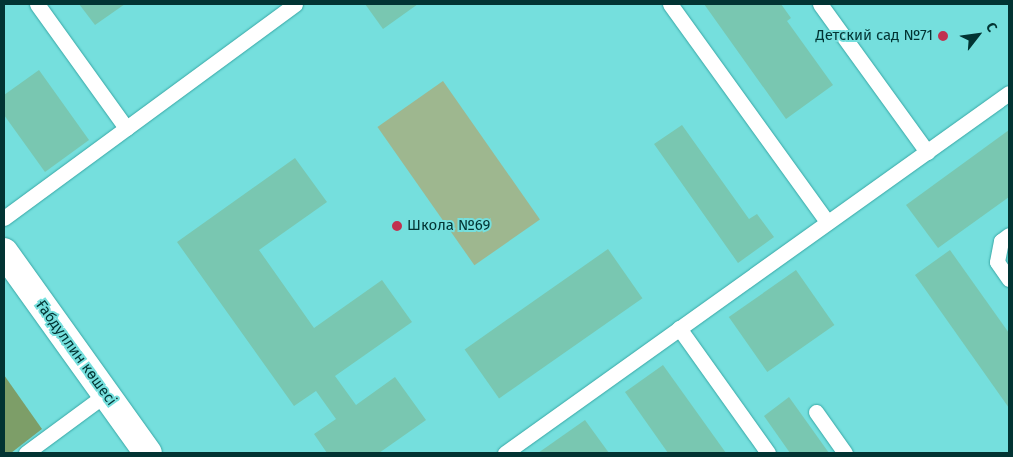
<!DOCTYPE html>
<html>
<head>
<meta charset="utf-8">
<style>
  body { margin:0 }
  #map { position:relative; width:1013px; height:457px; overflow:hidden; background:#75dfdd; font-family:"Fira Sans",sans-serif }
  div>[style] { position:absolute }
  .green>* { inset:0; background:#9eb78f; transform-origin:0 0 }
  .forest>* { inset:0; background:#7d9e68 }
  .building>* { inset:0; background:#79c7b1; transform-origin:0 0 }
  .roads { filter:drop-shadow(0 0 1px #38a7a6) drop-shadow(0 0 1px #38a7a6) }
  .lane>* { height:15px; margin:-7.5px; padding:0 7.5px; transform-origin:7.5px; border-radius:7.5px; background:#fff }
  .street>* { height:28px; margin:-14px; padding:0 14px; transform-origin:14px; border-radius:14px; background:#fff }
  .dots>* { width:14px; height:14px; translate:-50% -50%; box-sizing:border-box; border:2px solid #75dfdd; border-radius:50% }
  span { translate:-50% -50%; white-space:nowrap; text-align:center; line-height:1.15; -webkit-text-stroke:4px #75dfdd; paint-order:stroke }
  .poi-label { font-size:15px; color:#023433 }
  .right { translate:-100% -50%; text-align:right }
  .left { translate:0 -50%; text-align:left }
  .street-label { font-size:15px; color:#023433 }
  .frame { position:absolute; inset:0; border:5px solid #023433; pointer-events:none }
  .north { position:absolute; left:953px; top:10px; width:50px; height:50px; -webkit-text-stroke:4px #75dfdd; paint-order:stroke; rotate:60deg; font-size:14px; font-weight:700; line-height:20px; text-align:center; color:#023433 }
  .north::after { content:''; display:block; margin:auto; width:18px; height:22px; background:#023433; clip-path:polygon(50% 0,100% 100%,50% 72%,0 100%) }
</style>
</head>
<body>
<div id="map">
  <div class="green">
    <i style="left:443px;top:81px;width:169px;height:80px;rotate:55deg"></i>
  </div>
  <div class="forest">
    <i style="clip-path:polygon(4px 375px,42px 429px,11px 453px,4px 453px)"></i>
  </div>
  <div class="building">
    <i style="clip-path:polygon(79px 4px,125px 4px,95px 25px)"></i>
    <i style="clip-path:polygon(365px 4px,418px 4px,383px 29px)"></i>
    <i style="clip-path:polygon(704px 4px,781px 4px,791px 18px,787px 21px,833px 85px,786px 119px)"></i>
    <i style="clip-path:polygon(39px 70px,89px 140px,45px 172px,4px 115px,4px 95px)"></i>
    <i style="clip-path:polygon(682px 125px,749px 219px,757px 214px,774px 237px,738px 263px,654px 144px)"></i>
    <i style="clip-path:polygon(1009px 130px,1009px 197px,938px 248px,906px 205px)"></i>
    <i style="clip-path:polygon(295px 158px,327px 202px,259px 250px,314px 328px,382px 280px,412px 322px,335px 376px,356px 405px,395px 377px,426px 420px,379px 453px,327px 453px,314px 434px,336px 419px,316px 391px,294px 406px,177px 242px)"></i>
    <i style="left:608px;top:249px;width:60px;height:175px;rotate:55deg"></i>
    <i style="clip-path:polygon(950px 250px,1009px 333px,1009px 408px,915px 275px)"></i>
    <i style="left:796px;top:270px;width:67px;height:82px;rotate:55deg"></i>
    <i style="clip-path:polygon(663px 365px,726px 453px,668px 453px,625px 392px)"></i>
    <i style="clip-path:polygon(789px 397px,829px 453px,790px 453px,764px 416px)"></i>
    <i style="clip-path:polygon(585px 420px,609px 453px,538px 453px)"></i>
  </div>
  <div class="roads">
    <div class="lane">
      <i style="left:37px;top:4px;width:153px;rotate:54.3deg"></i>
      <i style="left:670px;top:4px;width:269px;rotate:54.2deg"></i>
      <i style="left:820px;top:4px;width:183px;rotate:54.1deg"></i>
      <i style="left:4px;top:218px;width:361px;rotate:-36.3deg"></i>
      <i style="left:1009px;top:235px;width:10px;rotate:143deg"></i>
      <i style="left:1001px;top:241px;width:21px;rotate:101deg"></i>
      <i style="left:997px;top:262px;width:21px;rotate:55deg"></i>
      <i style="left:679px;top:328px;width:153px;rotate:54.5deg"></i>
      <i style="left:816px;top:412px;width:50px;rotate:54.7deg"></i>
      <i style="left:26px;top:453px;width:99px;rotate:-36.4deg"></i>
      <i style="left:505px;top:453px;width:619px;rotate:-35.54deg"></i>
    </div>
    <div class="street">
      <i style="left:4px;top:252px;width:247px;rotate:54.4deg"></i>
    </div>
  </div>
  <div class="dots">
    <i style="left:943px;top:36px;background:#c1314f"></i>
    <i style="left:397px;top:226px;background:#c1314f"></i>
  </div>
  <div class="poi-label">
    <span class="right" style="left:933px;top:36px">Детский сад №71</span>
    <span class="left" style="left:407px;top:226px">Школа №69</span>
  </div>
  <div class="street-label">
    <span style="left:76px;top:353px;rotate:54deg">Ғабдуллин көшесі</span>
  </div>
  <div class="frame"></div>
  <div class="north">С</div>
</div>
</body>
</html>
